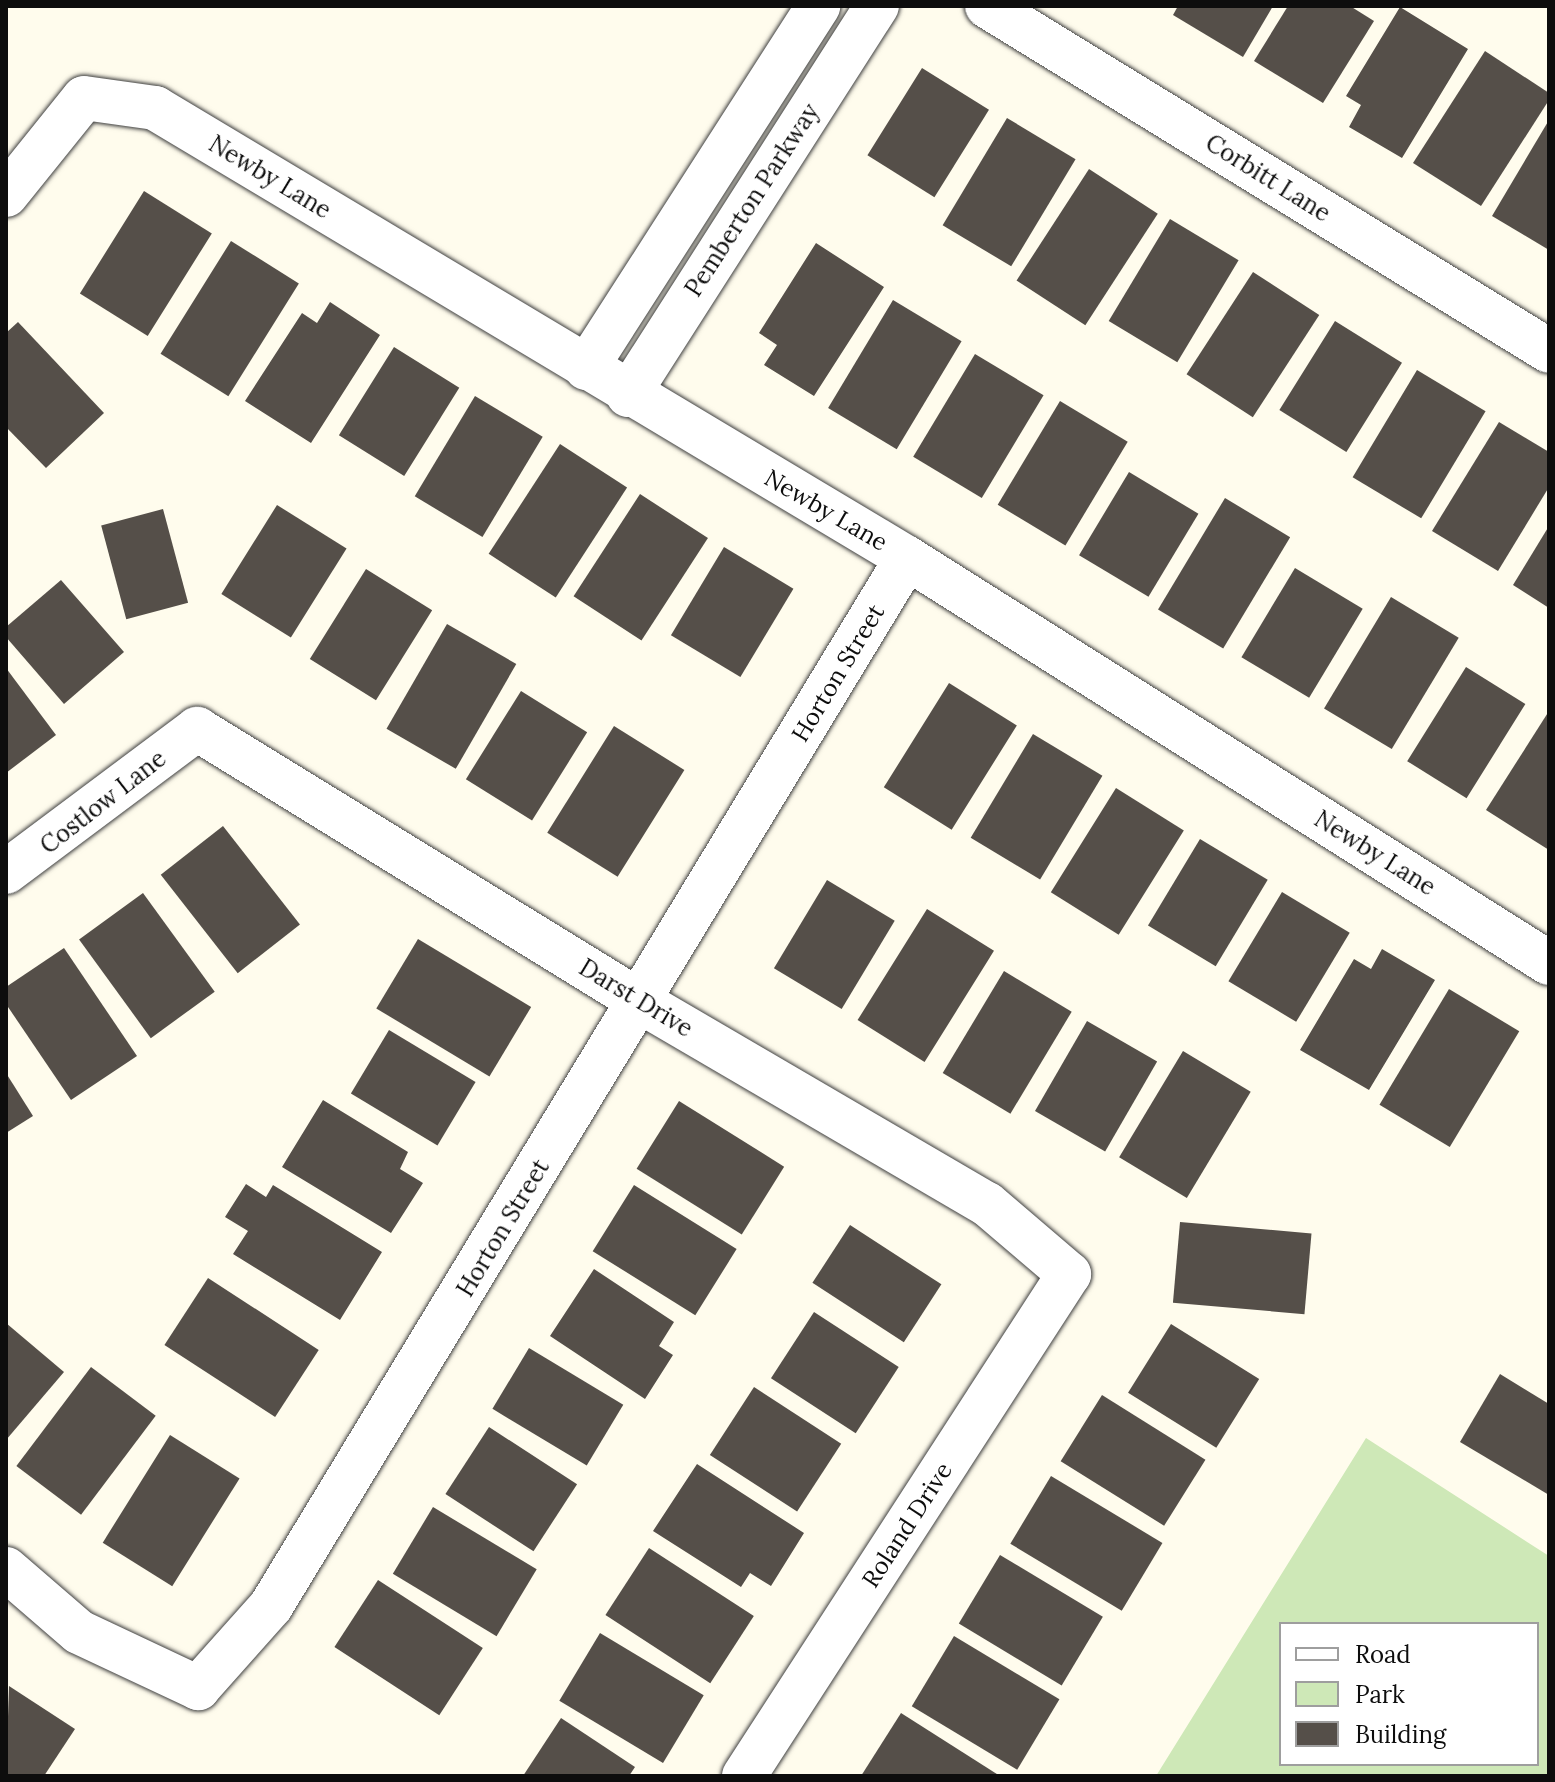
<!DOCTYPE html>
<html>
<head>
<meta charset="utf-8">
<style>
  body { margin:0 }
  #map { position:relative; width:1555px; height:1782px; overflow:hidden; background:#fffced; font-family:Lora,serif }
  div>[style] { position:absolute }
  .green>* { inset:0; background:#cee8b7 }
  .building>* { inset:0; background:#554f49; transform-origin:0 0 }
  .roads { filter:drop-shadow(0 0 2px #404040) drop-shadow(0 0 2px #404040) }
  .minor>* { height:44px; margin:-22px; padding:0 22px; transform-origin:22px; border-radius:22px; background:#fff }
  span { translate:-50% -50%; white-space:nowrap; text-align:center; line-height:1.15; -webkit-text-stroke:8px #fff; paint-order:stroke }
  .street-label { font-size:24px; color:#0d0d0d }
  .frame { position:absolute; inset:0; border:8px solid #0d0d0d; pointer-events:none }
  .legend { position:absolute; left:1279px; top:1622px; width:260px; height:144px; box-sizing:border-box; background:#fff; border:2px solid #9e9e9e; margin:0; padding:10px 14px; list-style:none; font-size:24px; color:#0d0d0d }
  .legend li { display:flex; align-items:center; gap:16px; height:40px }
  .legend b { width:40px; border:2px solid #9e9e9e }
</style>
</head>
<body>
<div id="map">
  <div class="green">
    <i style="clip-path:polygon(evenodd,1366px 1438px,1549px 1556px,1549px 1776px,1156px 1776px,1366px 1438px,1281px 1624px,1537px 1624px,1537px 1764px,1281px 1764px,1281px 1624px)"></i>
  </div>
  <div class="building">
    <i style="clip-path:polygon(1178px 6px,1273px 6px,1243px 57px,1173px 15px)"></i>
    <i style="clip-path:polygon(1288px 6px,1350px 6px,1374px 21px,1323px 103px,1254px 61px)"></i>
    <i style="clip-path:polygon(1400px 7px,1468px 49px,1402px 158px,1349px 127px,1361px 105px,1346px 96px)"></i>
    <i style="clip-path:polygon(1485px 51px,1549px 93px,1549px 100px,1481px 206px,1413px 163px)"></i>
    <i style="left:922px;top:68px;width:79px;height:103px;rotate:32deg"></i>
    <i style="left:1007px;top:118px;width:80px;height:125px;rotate:31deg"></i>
    <i style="clip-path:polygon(1549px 120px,1549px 250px,1492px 216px)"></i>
    <i style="left:1089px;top:169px;width:82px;height:133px;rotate:33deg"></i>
    <i style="left:144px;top:191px;width:80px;height:121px;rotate:32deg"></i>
    <i style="left:1170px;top:219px;width:80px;height:119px;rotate:31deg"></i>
    <i style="left:231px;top:241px;width:80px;height:133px;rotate:32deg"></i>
    <i style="clip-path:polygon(816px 243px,884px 287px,814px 396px,764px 365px,777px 345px,759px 333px)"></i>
    <i style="left:1253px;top:272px;width:79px;height:122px;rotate:33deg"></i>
    <i style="left:893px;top:300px;width:80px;height:126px;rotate:31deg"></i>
    <i style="clip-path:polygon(330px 302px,380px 335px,311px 443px,245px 401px,302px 313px,317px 323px)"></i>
    <i style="left:1335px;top:321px;width:79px;height:105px;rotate:32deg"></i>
    <i style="clip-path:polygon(18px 322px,104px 413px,46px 468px,6px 427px,6px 333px)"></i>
    <i style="left:394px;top:347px;width:77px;height:104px;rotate:32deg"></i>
    <i style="left:975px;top:354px;width:80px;height:120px;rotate:31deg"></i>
    <i style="left:1417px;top:370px;width:80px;height:125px;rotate:31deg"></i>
    <i style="left:475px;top:396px;width:79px;height:117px;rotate:31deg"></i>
    <i style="left:1060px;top:401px;width:79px;height:121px;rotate:31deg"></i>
    <i style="clip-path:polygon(1499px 422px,1549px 452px,1549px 487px,1498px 571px,1432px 531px)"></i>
    <i style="left:560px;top:444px;width:80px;height:131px;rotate:33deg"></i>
    <i style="left:1129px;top:472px;width:81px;height:97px;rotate:31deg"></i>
    <i style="left:640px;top:494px;width:81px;height:122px;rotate:33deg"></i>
    <i style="left:1225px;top:498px;width:76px;height:130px;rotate:31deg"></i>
    <i style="left:277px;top:505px;width:82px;height:105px;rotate:32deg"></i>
    <i style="left:163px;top:509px;width:97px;height:64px;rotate:75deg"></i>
    <i style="clip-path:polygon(1549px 526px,1549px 608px,1513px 585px)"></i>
    <i style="left:724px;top:547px;width:81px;height:103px;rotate:31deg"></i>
    <i style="left:1295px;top:568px;width:79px;height:104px;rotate:31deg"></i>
    <i style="left:366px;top:569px;width:78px;height:106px;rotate:32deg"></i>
    <i style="clip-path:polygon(61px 580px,124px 652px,64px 704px,6px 637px,6px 627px)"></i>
    <i style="left:1391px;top:597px;width:79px;height:130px;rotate:31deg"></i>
    <i style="left:447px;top:624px;width:80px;height:121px;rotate:30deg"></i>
    <i style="left:1466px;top:667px;width:70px;height:111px;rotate:32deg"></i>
    <i style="clip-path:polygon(6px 668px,56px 735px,6px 773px)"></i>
    <i style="left:949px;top:683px;width:80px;height:123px;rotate:32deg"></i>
    <i style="left:521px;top:691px;width:78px;height:104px;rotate:32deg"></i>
    <i style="clip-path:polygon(1549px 711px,1549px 850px,1486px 810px)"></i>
    <i style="left:614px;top:726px;width:83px;height:126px;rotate:32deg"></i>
    <i style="left:1033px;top:734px;width:81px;height:121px;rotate:31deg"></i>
    <i style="left:1116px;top:788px;width:80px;height:123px;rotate:32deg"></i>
    <i style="left:223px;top:826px;width:125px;height:79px;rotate:52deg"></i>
    <i style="left:1200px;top:839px;width:79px;height:101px;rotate:31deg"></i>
    <i style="left:827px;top:880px;width:79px;height:103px;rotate:31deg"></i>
    <i style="left:1282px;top:892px;width:79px;height:104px;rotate:31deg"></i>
    <i style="left:143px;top:893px;width:122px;height:79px;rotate:54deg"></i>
    <i style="left:927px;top:909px;width:79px;height:131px;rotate:32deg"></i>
    <i style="left:418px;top:939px;width:132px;height:81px;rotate:31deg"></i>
    <i style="clip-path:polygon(64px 948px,137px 1056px,71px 1100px,6px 1004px,6px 987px)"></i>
    <i style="clip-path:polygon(1382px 949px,1435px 980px,1369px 1090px,1300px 1050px,1354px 959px,1371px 969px)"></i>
    <i style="left:1004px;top:971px;width:79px;height:119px;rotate:31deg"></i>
    <i style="left:1449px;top:989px;width:82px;height:135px;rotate:31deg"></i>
    <i style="left:1087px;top:1021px;width:81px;height:104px;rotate:30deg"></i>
    <i style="left:389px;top:1030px;width:101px;height:74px;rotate:31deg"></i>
    <i style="left:1183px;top:1051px;width:79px;height:124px;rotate:31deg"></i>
    <i style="clip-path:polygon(6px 1073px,33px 1116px,6px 1133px)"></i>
    <i style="clip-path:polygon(323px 1100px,408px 1152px,400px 1169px,423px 1183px,391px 1233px,282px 1167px)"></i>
    <i style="left:679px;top:1101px;width:124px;height:80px;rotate:32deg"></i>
    <i style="clip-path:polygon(246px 1184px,266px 1197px,273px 1185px,382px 1252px,340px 1320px,233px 1254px,248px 1231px,225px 1217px)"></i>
    <i style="left:634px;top:1185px;width:121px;height:78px;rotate:32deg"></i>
    <i style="left:1180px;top:1222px;width:132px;height:81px;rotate:5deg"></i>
    <i style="left:850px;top:1225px;width:109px;height:69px;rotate:33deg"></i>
    <i style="clip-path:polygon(594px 1269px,674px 1322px,659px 1346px,673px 1355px,645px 1399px,550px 1336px)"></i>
    <i style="left:208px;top:1278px;width:132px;height:80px;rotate:33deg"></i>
    <i style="left:814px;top:1312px;width:101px;height:79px;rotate:33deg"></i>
    <i style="clip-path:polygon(6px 1323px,64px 1372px,6px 1440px)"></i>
    <i style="left:1171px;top:1324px;width:104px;height:81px;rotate:32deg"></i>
    <i style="left:529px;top:1348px;width:110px;height:71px;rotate:31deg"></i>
    <i style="left:91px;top:1367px;width:81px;height:124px;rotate:37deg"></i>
    <i style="clip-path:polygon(1500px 1374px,1549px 1404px,1549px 1495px,1460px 1442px)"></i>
    <i style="left:754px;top:1387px;width:104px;height:81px;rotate:33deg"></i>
    <i style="left:1102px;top:1395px;width:122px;height:78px;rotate:32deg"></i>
    <i style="left:489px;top:1427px;width:105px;height:80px;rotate:33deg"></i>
    <i style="left:170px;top:1435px;width:82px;height:127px;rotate:32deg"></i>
    <i style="clip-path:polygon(697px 1464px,804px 1533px,771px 1586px,750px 1573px,741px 1587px,653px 1531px)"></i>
    <i style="left:1051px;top:1476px;width:130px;height:79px;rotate:31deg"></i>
    <i style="left:433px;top:1507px;width:121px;height:78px;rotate:31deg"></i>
    <i style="left:649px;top:1548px;width:125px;height:80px;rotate:33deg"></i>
    <i style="left:1000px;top:1555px;width:120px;height:80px;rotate:31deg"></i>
    <i style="left:378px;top:1580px;width:125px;height:80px;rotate:33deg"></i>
    <i style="left:600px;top:1633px;width:121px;height:79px;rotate:31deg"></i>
    <i style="left:954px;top:1636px;width:123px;height:82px;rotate:31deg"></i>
    <i style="clip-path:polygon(9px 1686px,75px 1729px,44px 1776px,6px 1776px)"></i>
    <i style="clip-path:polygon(901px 1713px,1000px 1776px,861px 1776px)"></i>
    <i style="clip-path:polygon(561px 1718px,635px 1767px,629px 1776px,523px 1776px)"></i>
  </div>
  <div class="roads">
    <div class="minor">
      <i style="left:987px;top:6px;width:659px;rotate:31.54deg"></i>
      <i style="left:6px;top:195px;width:124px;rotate:-51.2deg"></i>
      <i style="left:84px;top:98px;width:72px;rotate:8deg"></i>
      <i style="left:155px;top:108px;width:876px;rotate:30.9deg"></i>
      <i style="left:907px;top:558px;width:759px;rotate:32.25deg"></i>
      <i style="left:586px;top:368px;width:430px;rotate:-57.3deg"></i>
      <i style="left:628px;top:395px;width:462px;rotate:-57.4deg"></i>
      <i style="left:6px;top:872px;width:239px;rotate:-36.8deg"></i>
      <i style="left:197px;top:729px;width:521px;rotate:31.59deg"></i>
      <i style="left:641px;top:1002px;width:401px;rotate:30.3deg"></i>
      <i style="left:987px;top:1204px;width:108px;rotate:40.5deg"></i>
      <i style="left:1069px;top:1274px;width:598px;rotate:122.92deg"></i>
      <i style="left:6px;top:1569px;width:96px;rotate:40.8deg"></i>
      <i style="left:79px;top:1632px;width:132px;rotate:25.2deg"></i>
      <i style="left:198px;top:1688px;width:110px;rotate:-48.3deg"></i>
      <i style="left:271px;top:1606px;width:1226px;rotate:-58.75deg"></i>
    </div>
  </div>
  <div class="street-label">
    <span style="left:270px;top:177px;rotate:31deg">Newby Lane</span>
    <span style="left:1268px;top:178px;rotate:32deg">Corbitt Lane</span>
    <span style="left:752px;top:200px;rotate:-57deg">Pemberton Parkway</span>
    <span style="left:826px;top:510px;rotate:30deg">Newby Lane</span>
    <span style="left:838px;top:673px;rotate:-59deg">Horton Street</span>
    <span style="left:103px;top:802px;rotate:-38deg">Costlow Lane</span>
    <span style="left:1375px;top:853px;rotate:32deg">Newby Lane</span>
    <span style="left:636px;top:998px;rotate:31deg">Darst Drive</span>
    <span style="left:503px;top:1228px;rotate:-59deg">Horton Street</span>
    <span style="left:907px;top:1525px;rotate:-57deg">Roland Drive</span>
  </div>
  <div class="frame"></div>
  <ul class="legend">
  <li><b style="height:10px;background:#fff"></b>Road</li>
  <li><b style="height:22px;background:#cee8b7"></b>Park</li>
  <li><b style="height:22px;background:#554f49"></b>Building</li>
  </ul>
</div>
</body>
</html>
